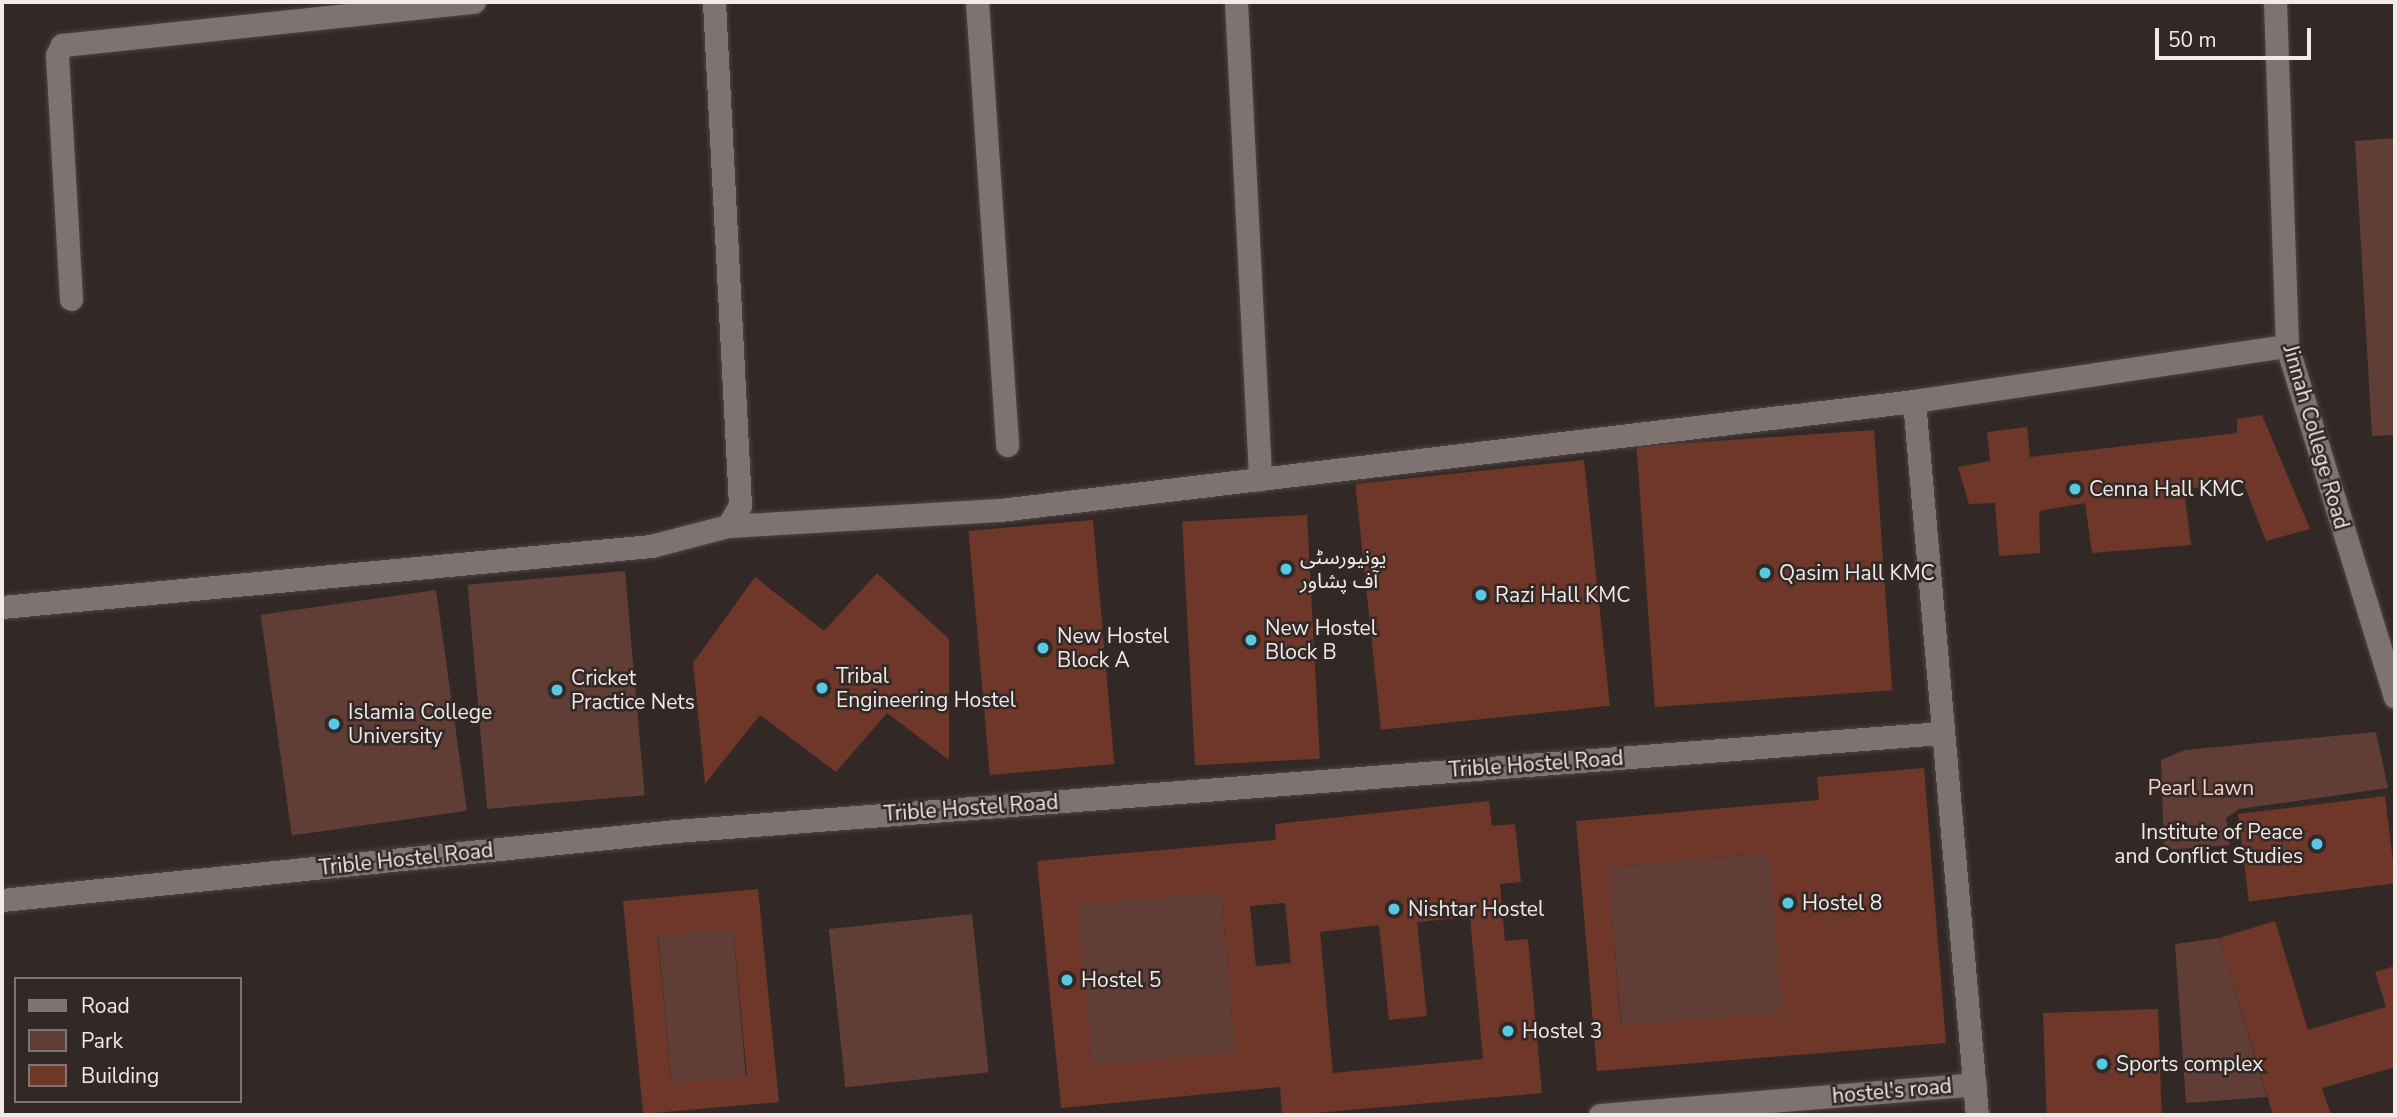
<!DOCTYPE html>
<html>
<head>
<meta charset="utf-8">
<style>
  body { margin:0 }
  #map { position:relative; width:2397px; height:1117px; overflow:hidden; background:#322926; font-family:"Nunito Sans","Noto Sans Arabic",sans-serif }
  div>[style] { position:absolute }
  .green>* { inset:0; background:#603e35; transform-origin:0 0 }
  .building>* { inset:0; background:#6e3729; transform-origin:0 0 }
  .roads { filter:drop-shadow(0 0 2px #4e4543) drop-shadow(0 0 2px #4e4543) }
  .street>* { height:23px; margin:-11.5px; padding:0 11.5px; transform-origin:11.5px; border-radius:11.5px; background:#7e7370 }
  .dots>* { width:19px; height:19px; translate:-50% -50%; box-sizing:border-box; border:4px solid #322926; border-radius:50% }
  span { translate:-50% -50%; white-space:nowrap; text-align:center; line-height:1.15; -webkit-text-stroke:5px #322926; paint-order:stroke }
  .street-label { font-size:21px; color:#f1eae8 }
  .poi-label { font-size:21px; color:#f1eae8 }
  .left { translate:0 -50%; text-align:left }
  .right { translate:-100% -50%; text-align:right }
  .park-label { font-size:21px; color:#f8d2c8 }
  .frame { position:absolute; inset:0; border:4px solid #f1eae8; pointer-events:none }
  .legend { position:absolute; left:14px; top:977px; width:228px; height:126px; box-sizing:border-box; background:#322926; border:2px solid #7e7674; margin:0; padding:9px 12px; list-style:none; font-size:21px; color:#f1eae8 }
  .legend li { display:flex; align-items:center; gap:14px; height:35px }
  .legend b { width:35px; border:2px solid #7e7674 }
  .scale { position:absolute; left:2155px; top:28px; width:156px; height:32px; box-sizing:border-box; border:4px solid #f1eae8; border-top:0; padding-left:9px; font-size:21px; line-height:24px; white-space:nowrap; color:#f1eae8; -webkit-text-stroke:5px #322926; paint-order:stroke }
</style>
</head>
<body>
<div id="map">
  <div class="green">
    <i style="clip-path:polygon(2395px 138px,2395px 435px,2372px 436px,2355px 141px)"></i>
    <i style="left:625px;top:571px;width:225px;height:158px;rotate:85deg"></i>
    <i style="left:436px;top:590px;width:223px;height:177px;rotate:82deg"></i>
    <i style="clip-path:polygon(2376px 732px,2388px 788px,2239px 809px,2226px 818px,2230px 845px,2164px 850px,2161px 760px,2185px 750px)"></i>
    <i style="left:1769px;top:853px;width:161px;height:162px;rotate:85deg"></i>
    <i style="left:1221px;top:892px;width:162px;height:144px;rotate:85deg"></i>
    <i style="left:972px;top:914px;width:159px;height:144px;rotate:84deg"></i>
    <i style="left:733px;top:929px;width:148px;height:75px;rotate:85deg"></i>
    <i style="clip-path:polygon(2219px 938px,2267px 1097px,2186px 1103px,2175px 944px)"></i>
  </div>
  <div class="building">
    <i style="clip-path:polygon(2262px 415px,2310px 529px,2266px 541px,2243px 482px,2184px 489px,2191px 545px,2092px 553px,2085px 503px,2039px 511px,2040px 553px,1999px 556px,1995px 503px,1969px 504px,1958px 467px,1990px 461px,1987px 432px,2027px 427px,2030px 457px,2237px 433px,2237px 419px)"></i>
    <i style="left:1874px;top:430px;width:261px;height:238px;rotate:86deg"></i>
    <i style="left:1584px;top:460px;width:247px;height:230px;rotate:84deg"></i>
    <i style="left:1307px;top:515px;width:244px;height:125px;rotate:87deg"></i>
    <i style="left:1093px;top:520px;width:245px;height:125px;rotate:85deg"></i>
    <i style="clip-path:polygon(877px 573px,949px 639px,949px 760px,887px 713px,836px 772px,760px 715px,705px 784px,693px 663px,755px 577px,824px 631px)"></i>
    <i style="clip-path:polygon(evenodd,1924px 768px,1946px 1043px,1597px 1071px,1576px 821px,1819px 800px,1817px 777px,1924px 768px,1769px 853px,1782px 1012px,1621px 1026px,1608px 867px,1769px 853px)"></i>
    <i style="left:2385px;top:796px;width:88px;height:148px;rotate:83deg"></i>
    <i style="clip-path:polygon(evenodd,1489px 801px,1492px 826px,1515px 824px,1521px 882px,1500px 884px,1505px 941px,1528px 939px,1542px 1093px,1293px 1115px,1282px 1115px,1280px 1087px,1061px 1108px,1037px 861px,1276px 840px,1275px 824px,1489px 801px,1221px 892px,1235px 1053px,1092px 1065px,1078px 905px,1221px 892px,1489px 801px,1285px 903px,1291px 963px,1256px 966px,1250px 906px,1285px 903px,1489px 801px,1470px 917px,1483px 1059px,1333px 1073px,1320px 932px,1379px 925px,1389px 1020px,1427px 1016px,1417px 922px,1470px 917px)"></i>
    <i style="clip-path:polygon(evenodd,758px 889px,779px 1102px,643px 1114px,623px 901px,758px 889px,733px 929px,747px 1076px,671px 1083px,658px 936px,733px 929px)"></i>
    <i style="clip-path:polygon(2275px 921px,2308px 1030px,2386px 1007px,2375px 972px,2395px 966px,2395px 1067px,2322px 1088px,2331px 1115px,2273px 1115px,2219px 938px)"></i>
    <i style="left:2158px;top:1009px;width:106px;height:115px;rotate:88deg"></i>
  </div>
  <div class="roads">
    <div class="street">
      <i style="left:977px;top:2px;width:444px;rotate:86.1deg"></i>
      <i style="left:1236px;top:2px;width:478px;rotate:87.1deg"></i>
      <i style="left:2275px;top:2px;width:344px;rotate:88deg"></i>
      <i style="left:2287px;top:346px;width:367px;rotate:72.9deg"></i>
      <i style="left:71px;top:299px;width:244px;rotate:-93.3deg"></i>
      <i style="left:57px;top:55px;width:11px;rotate:-63deg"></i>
      <i style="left:62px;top:45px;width:414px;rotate:-6deg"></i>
      <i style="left:1914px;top:401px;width:717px;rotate:84.96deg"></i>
      <i style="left:728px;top:526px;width:272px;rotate:-3.4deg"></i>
      <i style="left:1000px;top:510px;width:920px;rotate:-6.8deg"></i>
      <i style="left:1914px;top:401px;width:377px;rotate:-8.4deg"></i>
      <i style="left:2px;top:607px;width:652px;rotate:-5.37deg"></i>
      <i style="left:651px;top:546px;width:80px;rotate:-14.6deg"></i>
      <i style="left:728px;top:526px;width:24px;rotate:-60deg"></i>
      <i style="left:740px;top:505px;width:504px;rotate:-92.96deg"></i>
      <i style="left:2px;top:900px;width:678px;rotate:-5.85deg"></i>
      <i style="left:676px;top:831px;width:1270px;rotate:-4.43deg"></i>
      <i style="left:1600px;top:1115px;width:376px;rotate:-4.7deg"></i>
    </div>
  </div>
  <div class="dots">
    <i style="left:2075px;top:489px;background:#58c9e3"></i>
    <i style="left:1286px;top:569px;background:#58c9e3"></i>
    <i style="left:1765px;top:573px;background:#58c9e3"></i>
    <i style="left:1481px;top:595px;background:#58c9e3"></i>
    <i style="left:1251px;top:640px;background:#58c9e3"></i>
    <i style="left:1043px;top:648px;background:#58c9e3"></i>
    <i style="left:822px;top:688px;background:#58c9e3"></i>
    <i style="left:557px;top:690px;background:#58c9e3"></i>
    <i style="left:334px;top:724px;background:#58c9e3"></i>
    <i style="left:2317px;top:844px;background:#58c9e3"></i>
    <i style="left:1788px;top:903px;background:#58c9e3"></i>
    <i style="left:1394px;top:909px;background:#58c9e3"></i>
    <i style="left:1067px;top:980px;background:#58c9e3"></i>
    <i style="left:1508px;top:1031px;background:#58c9e3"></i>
    <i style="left:2102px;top:1064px;background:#58c9e3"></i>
  </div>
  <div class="street-label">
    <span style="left:2316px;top:437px;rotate:74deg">Jinnah College Road</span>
    <span style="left:1536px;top:764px;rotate:-4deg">Trible Hostel Road</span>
    <span style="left:971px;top:808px;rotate:-4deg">Trible Hostel Road</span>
    <span style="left:406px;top:859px;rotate:-6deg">Trible Hostel Road</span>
    <span style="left:1892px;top:1091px;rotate:-5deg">hostel's road</span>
  </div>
  <div class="poi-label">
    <span class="left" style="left:2089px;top:489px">Cenna Hall KMC</span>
    <span class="left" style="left:1300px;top:569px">یونیورسٹی<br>آف پشاور</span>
    <span class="left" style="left:1779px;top:573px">Qasim Hall KMC</span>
    <span class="left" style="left:1495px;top:595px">Razi Hall KMC</span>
    <span class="left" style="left:1265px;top:640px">New Hostel<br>Block B</span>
    <span class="left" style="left:1057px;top:648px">New Hostel<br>Block A</span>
    <span class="left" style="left:836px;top:688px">Tribal<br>Engineering Hostel</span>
    <span class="left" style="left:571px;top:690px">Cricket<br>Practice Nets</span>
    <span class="left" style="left:348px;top:724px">Islamia College<br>University</span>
    <span class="right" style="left:2303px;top:844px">Institute of Peace<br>and Conflict Studies</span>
    <span class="left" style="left:1802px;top:903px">Hostel 8</span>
    <span class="left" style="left:1408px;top:909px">Nishtar Hostel</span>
    <span class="left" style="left:1081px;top:980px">Hostel 5</span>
    <span class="left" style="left:1522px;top:1031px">Hostel 3</span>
    <span class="left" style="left:2116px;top:1064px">Sports complex</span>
  </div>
  <div class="park-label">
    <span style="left:2201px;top:788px">Pearl Lawn</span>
  </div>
  <div class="frame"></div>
  <ul class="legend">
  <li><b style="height:9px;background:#7e7370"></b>Road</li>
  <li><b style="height:19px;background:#603e35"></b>Park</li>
  <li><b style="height:19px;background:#6e3729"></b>Building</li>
  </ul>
  <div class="scale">50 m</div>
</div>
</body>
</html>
